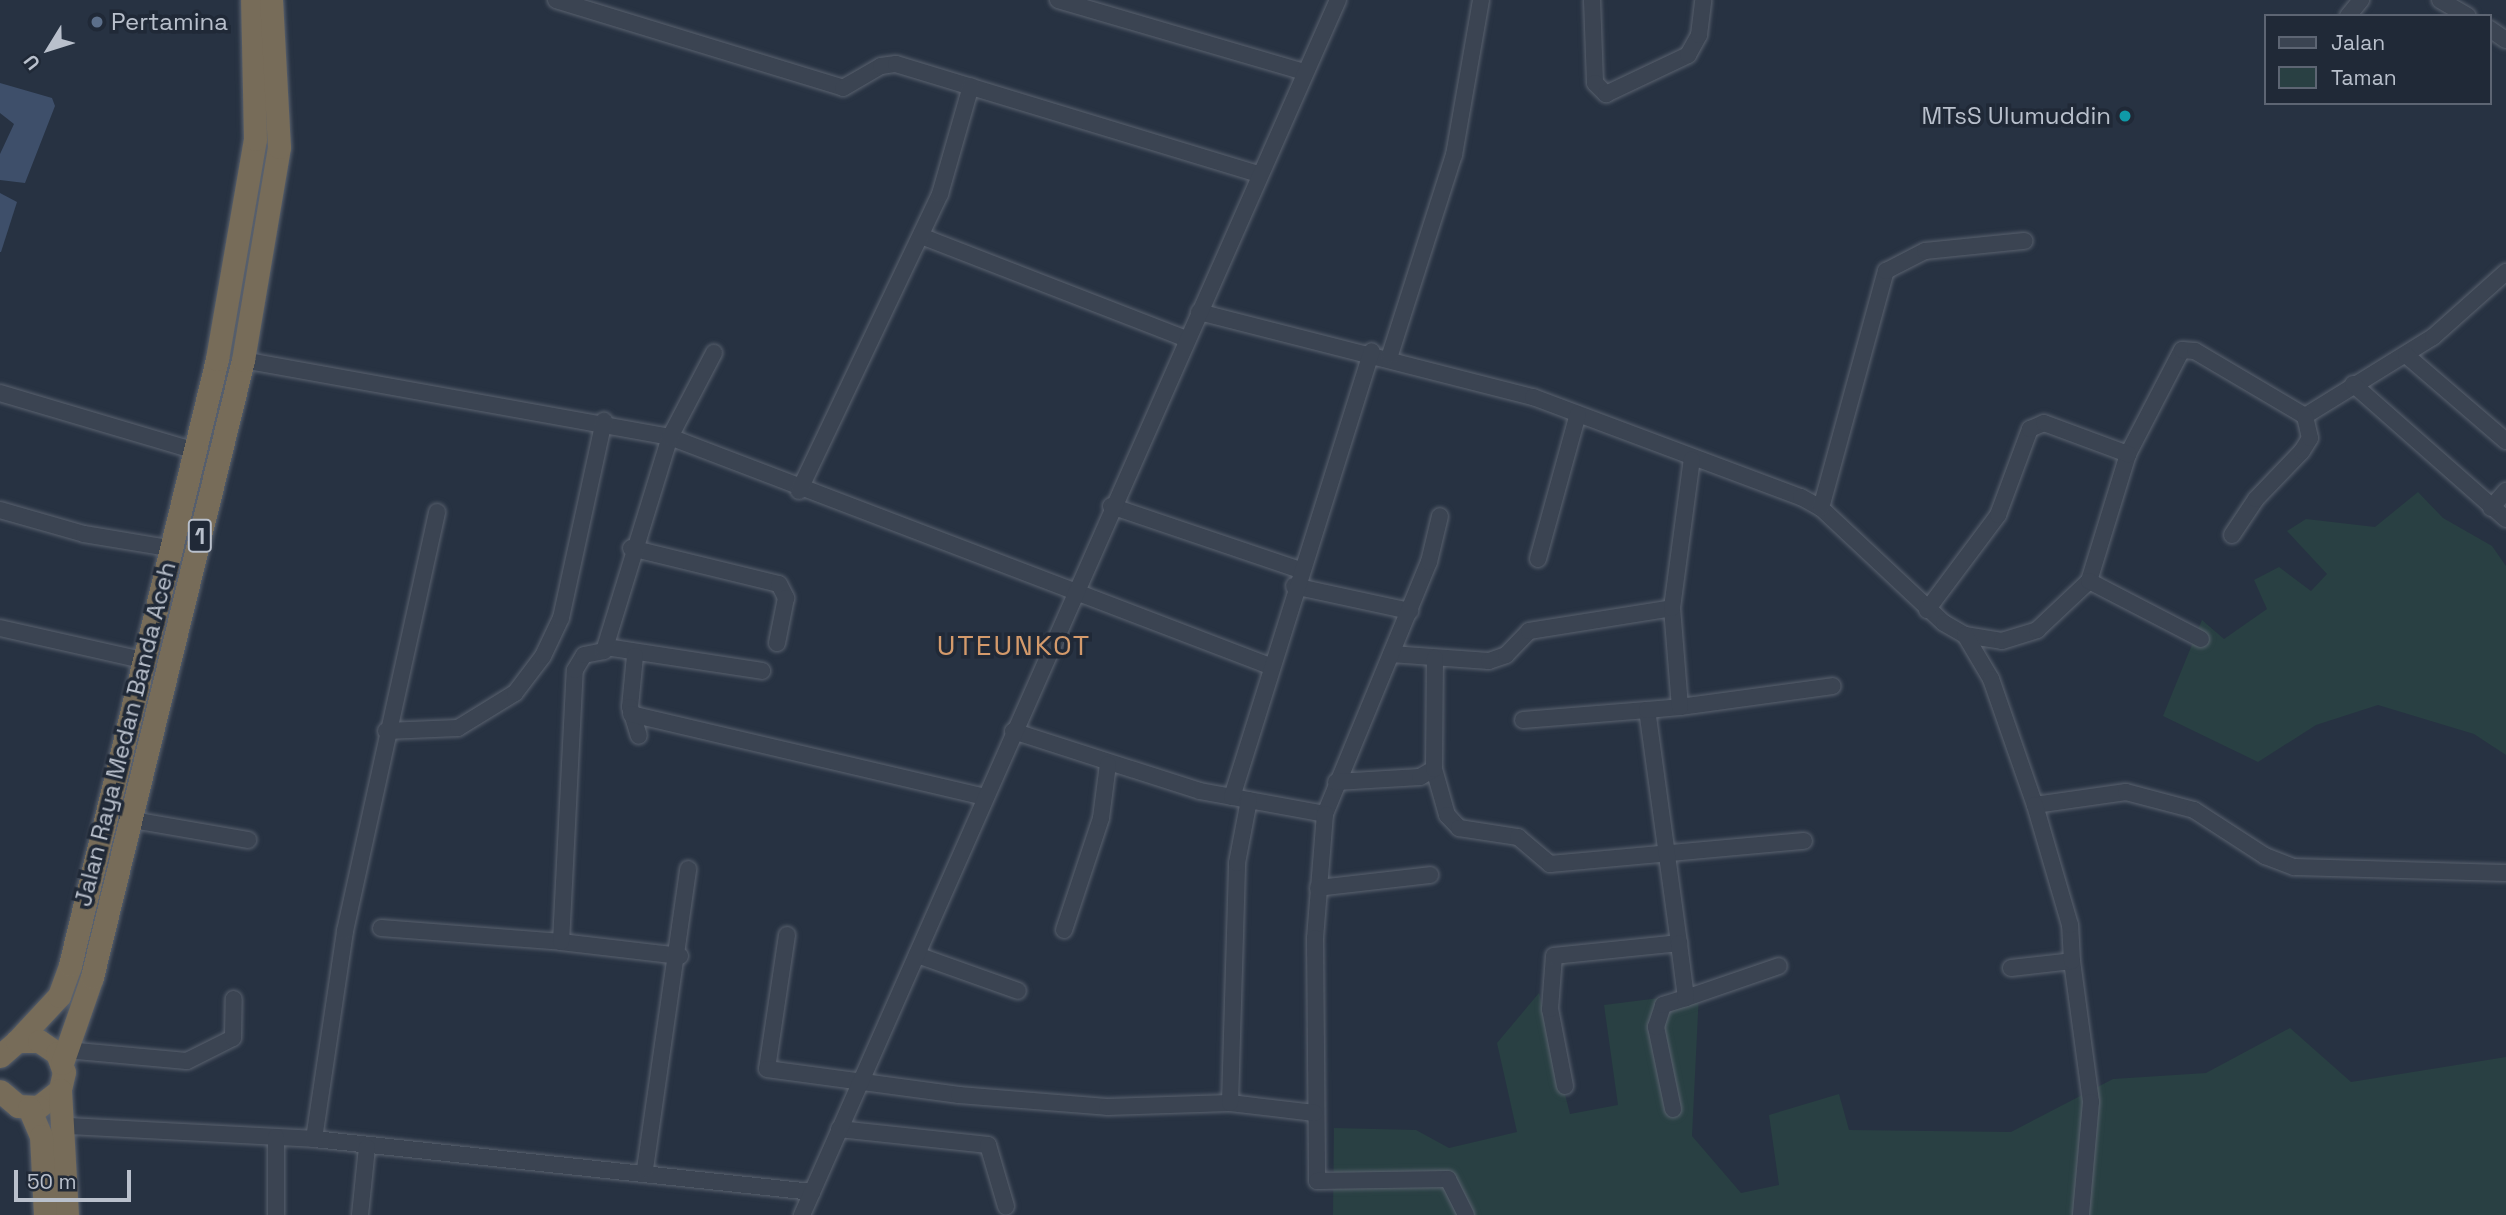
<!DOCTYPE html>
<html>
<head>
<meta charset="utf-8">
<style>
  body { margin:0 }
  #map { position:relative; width:2506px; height:1215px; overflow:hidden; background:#273242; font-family:"Space Grotesk",sans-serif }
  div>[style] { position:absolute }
  .green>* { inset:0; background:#294043 }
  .water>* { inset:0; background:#3e4f6a }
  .roads { filter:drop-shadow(0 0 2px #5a626f) drop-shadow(0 0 2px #5a626f) }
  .minor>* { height:16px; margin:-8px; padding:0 8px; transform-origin:8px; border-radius:8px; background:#3b4452 }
  .highway>* { height:23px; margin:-11.5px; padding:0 11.5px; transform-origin:11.5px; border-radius:11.5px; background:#776c59 }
  .dots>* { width:19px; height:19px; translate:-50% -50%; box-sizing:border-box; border:4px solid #202937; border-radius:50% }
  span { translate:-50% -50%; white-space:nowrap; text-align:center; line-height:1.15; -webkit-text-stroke:7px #202937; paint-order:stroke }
  .shield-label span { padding:2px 5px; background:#202937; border:2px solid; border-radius:5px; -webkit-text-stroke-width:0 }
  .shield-label { font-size:23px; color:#b9c0cc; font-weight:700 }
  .poi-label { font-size:24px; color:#b9c0cc }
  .left { translate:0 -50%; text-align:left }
  .right { translate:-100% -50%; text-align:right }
  .street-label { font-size:24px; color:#b9c0cc }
  .quarter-label { font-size:28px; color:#d49a6b; letter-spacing:2px }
  .legend { position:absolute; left:2264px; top:14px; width:228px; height:91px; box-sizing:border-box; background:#202937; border:2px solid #5d6573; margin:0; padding:9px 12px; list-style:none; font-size:21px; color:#b9c0cc }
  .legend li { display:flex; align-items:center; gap:14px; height:35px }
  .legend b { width:35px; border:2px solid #5d6573 }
  .north { position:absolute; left:14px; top:14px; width:70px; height:70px; -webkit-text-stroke:5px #202937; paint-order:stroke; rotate:232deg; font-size:19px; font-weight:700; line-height:28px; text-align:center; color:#b9c0cc }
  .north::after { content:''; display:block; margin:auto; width:24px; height:32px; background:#b9c0cc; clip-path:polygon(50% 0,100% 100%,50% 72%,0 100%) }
  .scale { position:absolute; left:14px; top:1170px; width:117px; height:32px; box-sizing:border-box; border:4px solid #b9c0cc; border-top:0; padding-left:9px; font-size:21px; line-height:24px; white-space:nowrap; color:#b9c0cc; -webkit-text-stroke:5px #202937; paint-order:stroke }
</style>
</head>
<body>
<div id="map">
  <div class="green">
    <i style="clip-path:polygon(2418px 492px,2443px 518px,2492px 546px,2506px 566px,2506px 755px,2474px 734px,2378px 705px,2316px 725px,2258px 762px,2163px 716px,2202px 620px,2224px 639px,2267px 609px,2254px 580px,2279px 567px,2311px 591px,2327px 574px,2287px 531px,2306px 519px,2375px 527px)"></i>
    <i style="clip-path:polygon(1539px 993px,1570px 1114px,1618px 1105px,1604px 1005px,1699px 993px,1692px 1136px,1741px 1193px,1779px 1185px,1769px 1115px,1839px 1094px,1849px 1130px,2011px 1132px,2113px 1079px,2206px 1073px,2290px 1028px,2351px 1082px,2506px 1057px,2506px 1215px,1333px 1215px,1334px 1128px,1416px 1130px,1449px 1148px,1517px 1132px,1497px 1043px)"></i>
  </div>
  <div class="water">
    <i style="clip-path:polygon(0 83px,52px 98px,55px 106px,25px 183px,0 180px,0 154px,14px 124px,0 113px)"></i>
    <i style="clip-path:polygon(0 193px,17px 202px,1px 252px,0 252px)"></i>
  </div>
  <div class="roads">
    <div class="minor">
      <i style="left:556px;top:0;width:300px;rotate:17deg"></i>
      <i style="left:843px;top:88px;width:44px;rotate:-30.1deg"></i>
      <i style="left:881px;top:66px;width:15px;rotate:-8deg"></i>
      <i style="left:896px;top:64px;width:379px;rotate:16.9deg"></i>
      <i style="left:1058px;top:0;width:256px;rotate:16.3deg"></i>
      <i style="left:1592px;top:0;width:83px;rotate:87.9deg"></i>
      <i style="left:1595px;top:83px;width:16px;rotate:45deg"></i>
      <i style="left:1606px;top:94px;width:91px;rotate:-25.4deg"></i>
      <i style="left:1688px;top:55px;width:23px;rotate:-61deg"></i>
      <i style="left:1699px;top:35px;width:35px;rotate:-83deg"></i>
      <i style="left:2440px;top:0;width:32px;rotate:30deg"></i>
      <i style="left:2348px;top:16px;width:21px;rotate:-51deg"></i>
      <i style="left:2490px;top:29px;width:19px;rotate:35deg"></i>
      <i style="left:921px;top:236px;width:284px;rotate:21.2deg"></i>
      <i style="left:1199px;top:312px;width:345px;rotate:14.3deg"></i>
      <i style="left:1533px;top:397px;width:286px;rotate:20.5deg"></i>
      <i style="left:1801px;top:497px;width:23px;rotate:29deg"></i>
      <i style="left:1821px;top:508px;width:168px;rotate:43.1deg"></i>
      <i style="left:1944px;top:623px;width:24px;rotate:30deg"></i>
      <i style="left:1965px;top:635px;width:37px;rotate:9deg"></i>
      <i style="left:2002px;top:641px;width:37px;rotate:-17deg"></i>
      <i style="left:2037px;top:630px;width:71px;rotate:-43.3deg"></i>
      <i style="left:2089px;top:581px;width:133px;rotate:-72.9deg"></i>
      <i style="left:2128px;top:454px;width:117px;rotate:-62.6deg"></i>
      <i style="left:2182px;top:350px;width:13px;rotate:4deg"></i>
      <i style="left:2195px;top:351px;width:128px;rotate:30.6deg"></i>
      <i style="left:2305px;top:416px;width:150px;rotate:-31.7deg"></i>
      <i style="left:2433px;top:337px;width:98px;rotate:-41.7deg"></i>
      <i style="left:1390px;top:355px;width:210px;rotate:-72.3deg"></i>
      <i style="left:1454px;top:155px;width:157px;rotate:-80.1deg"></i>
      <i style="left:2406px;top:355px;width:132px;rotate:40.7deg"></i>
      <i style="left:243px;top:360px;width:434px;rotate:10.2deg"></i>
      <i style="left:670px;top:437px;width:642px;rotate:20.89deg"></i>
      <i style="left:2353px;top:384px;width:204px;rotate:41.4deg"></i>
      <i style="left:0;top:393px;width:200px;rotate:16.5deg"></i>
      <i style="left:799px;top:491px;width:329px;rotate:-64.6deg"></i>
      <i style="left:940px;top:194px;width:112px;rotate:-74deg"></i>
      <i style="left:1111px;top:506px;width:200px;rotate:18.7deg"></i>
      <i style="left:1821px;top:508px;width:246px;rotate:-74.7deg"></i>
      <i style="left:1886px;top:271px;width:44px;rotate:-27.1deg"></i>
      <i style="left:1925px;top:251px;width:100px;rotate:-5.8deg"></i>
      <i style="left:2491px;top:508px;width:23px;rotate:-49deg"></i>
      <i style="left:0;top:510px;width:87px;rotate:15.9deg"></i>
      <i style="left:84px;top:534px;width:86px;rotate:9.4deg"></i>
      <i style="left:2232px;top:535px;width:43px;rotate:-56.3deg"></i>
      <i style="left:2256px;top:499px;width:66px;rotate:-46.2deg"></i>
      <i style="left:2302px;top:451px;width:15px;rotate:-58deg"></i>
      <i style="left:2310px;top:438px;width:23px;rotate:-103deg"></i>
      <i style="left:631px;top:548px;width:152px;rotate:13.7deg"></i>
      <i style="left:779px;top:584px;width:16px;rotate:63deg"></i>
      <i style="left:786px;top:598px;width:46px;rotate:101.3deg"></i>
      <i style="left:1538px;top:559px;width:150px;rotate:-74.6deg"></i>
      <i style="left:2089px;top:581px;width:126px;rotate:27.4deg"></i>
      <i style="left:1294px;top:586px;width:119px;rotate:12.2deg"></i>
      <i style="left:1927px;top:610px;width:119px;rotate:-53.2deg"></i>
      <i style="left:1998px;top:515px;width:92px;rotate:-69.6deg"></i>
      <i style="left:2030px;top:429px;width:15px;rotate:-23deg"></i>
      <i style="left:2044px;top:423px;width:90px;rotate:20.3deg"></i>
      <i style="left:0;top:628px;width:146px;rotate:12.7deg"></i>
      <i style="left:1965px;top:635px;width:51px;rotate:59.4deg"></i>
      <i style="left:1991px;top:679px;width:133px;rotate:70.8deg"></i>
      <i style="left:2035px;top:805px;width:92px;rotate:-8.1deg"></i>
      <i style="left:2126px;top:792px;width:70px;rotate:14.8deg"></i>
      <i style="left:2194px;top:810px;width:85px;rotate:32.9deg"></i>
      <i style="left:2265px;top:856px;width:31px;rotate:21deg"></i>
      <i style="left:2294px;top:867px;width:212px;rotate:1.6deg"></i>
      <i style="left:606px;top:647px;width:158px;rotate:8.7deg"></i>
      <i style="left:1391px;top:654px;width:98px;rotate:4.1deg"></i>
      <i style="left:1489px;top:661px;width:18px;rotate:-19deg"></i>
      <i style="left:1506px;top:655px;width:33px;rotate:-46deg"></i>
      <i style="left:1529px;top:631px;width:145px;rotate:-9.1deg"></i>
      <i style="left:635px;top:656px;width:51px;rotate:95.6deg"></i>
      <i style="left:630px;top:707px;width:30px;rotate:73deg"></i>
      <i style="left:1680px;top:707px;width:154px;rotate:-7.8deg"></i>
      <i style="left:631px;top:714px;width:363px;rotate:13.2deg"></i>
      <i style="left:1523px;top:720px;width:124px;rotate:-4.6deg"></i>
      <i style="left:386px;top:731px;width:72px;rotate:-2.4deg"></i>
      <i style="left:458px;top:728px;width:67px;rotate:-31.6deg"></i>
      <i style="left:515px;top:693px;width:46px;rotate:-52.9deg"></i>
      <i style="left:543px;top:656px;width:42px;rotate:-64.7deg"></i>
      <i style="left:561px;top:618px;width:202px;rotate:-77.7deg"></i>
      <i style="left:1013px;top:731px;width:196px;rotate:17.8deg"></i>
      <i style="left:1200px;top:791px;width:127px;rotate:10.4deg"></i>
      <i style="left:1325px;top:814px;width:273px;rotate:-67.6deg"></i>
      <i style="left:1429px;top:562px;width:47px;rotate:-76.6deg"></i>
      <i style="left:1434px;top:769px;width:48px;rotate:74.2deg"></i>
      <i style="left:1447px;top:815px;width:18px;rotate:47deg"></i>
      <i style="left:1459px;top:828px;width:60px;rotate:8.7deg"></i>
      <i style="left:1518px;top:837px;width:42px;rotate:40.2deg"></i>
      <i style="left:1550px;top:864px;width:255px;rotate:-5.2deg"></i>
      <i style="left:1336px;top:782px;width:84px;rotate:-3.4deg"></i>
      <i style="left:1420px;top:777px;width:16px;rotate:-30deg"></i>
      <i style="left:1434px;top:769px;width:111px;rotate:-89.5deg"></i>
      <i style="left:1232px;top:797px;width:467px;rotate:-72.6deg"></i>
      <i style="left:1325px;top:814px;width:124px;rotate:94.6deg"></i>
      <i style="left:1315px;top:938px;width:243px;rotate:89.5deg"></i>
      <i style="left:1317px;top:1181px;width:131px;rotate:-0.9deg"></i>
      <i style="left:1448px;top:1179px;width:40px;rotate:63.4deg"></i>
      <i style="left:127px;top:819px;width:123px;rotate:9.8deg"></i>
      <i style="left:1318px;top:888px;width:113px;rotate:-6.6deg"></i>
      <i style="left:381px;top:928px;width:181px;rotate:4.4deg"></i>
      <i style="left:1064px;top:930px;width:118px;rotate:-71.7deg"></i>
      <i style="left:1101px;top:818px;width:54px;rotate:-82.6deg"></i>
      <i style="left:787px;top:935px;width:135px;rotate:98.5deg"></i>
      <i style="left:767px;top:1069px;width:194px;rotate:7.7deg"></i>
      <i style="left:959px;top:1095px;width:148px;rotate:4.6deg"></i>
      <i style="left:1107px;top:1107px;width:123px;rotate:-1.9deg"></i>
      <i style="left:1230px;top:1103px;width:85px;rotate:6.8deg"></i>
      <i style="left:917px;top:955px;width:107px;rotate:19.6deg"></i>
      <i style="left:680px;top:956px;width:120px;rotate:-173.3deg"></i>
      <i style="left:561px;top:942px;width:272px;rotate:-87.1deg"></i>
      <i style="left:575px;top:670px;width:17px;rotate:-59deg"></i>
      <i style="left:584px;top:655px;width:20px;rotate:-11deg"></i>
      <i style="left:604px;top:651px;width:224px;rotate:-72.9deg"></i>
      <i style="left:670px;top:437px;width:95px;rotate:-62.4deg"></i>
      <i style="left:2072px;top:961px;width:142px;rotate:82.3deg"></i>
      <i style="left:2091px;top:1102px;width:113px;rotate:95.1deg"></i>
      <i style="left:2011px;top:968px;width:61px;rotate:-6.5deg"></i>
      <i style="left:2072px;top:961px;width:36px;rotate:-93deg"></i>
      <i style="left:2070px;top:925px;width:125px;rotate:-106.3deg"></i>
      <i style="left:1686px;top:998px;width:98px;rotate:-19deg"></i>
      <i style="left:66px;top:1050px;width:121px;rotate:5.2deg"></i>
      <i style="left:187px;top:1061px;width:51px;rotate:-26.6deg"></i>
      <i style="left:233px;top:1038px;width:39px;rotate:-89deg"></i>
      <i style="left:1565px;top:1086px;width:78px;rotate:-101deg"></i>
      <i style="left:1550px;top:1009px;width:53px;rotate:-85.7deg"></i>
      <i style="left:1554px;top:956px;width:126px;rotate:-5.9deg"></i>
      <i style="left:1679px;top:943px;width:235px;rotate:-97.8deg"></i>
      <i style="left:1647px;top:710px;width:33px;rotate:-5deg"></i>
      <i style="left:1680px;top:707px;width:99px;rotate:-94.6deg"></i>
      <i style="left:1672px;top:608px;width:150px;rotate:-82.4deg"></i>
      <i style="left:1230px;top:1103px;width:240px;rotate:-88.3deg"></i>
      <i style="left:1237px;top:863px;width:64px;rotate:-79.2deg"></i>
      <i style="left:1673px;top:1109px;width:84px;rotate:-101.7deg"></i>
      <i style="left:1656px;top:1027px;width:23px;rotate:-72deg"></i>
      <i style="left:1663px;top:1005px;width:24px;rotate:-17deg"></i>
      <i style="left:1686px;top:998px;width:55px;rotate:-97.3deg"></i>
      <i style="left:67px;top:1126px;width:247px;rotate:3deg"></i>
      <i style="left:314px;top:1139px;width:501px;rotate:6.07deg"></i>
      <i style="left:839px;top:1129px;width:150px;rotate:6.1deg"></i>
      <i style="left:988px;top:1145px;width:64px;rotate:73.6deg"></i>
      <i style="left:314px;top:1139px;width:210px;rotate:-81.5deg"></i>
      <i style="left:345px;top:931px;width:429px;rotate:-77.6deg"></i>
      <i style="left:645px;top:1169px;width:303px;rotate:-81.8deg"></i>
      <i style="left:276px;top:1215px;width:78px;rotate:-90deg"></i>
      <i style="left:360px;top:1215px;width:68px;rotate:-84.1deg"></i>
      <i style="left:802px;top:1215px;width:1328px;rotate:-66.2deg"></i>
    </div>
    <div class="highway">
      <i style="left:17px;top:1041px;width:62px;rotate:-47deg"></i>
      <i style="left:59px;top:996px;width:33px;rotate:-70deg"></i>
      <i style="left:70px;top:965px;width:624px;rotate:-76.36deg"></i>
      <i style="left:217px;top:359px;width:223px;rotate:-80.2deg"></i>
      <i style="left:255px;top:139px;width:139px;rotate:-91.2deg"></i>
      <i style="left:0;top:1056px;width:23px;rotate:-41deg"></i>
      <i style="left:17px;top:1041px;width:22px"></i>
      <i style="left:39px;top:1041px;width:22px;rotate:34deg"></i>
      <i style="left:57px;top:1053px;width:20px;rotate:70deg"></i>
      <i style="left:64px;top:1072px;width:18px;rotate:103deg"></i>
      <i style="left:60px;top:1090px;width:28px;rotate:142deg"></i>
      <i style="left:38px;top:1107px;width:20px;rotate:-177deg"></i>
      <i style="left:18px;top:1106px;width:23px;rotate:-140deg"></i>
      <i style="left:62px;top:1063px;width:91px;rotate:-70.8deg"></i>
      <i style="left:92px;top:977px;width:635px;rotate:-76.25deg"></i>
      <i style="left:243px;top:360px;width:216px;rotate:-80.4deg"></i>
      <i style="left:279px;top:147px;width:147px;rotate:-93.1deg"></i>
      <i style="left:60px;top:1090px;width:125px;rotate:86.8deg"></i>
      <i style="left:29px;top:1108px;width:30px;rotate:67deg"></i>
      <i style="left:41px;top:1136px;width:79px;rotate:87.1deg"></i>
    </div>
  </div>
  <div class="dots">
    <i style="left:97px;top:22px;background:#5c6f8a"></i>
    <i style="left:2125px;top:116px;background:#0f9aa8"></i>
  </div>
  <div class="shield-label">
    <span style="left:200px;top:536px">1</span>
  </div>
  <div class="poi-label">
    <span class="left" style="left:111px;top:22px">Pertamina</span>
    <span class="right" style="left:2111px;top:116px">MTsS Ulumuddin</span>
  </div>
  <div class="street-label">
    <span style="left:125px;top:734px;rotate:-76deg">Jalan Raya Medan Banda Aceh</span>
  </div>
  <div class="quarter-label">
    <span style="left:1014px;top:645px">UTEUNKOT</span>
  </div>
  <ul class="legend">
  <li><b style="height:9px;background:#3b4452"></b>Jalan</li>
  <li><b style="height:19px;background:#294043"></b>Taman</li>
  </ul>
  <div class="north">U</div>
  <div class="scale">50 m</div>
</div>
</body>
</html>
